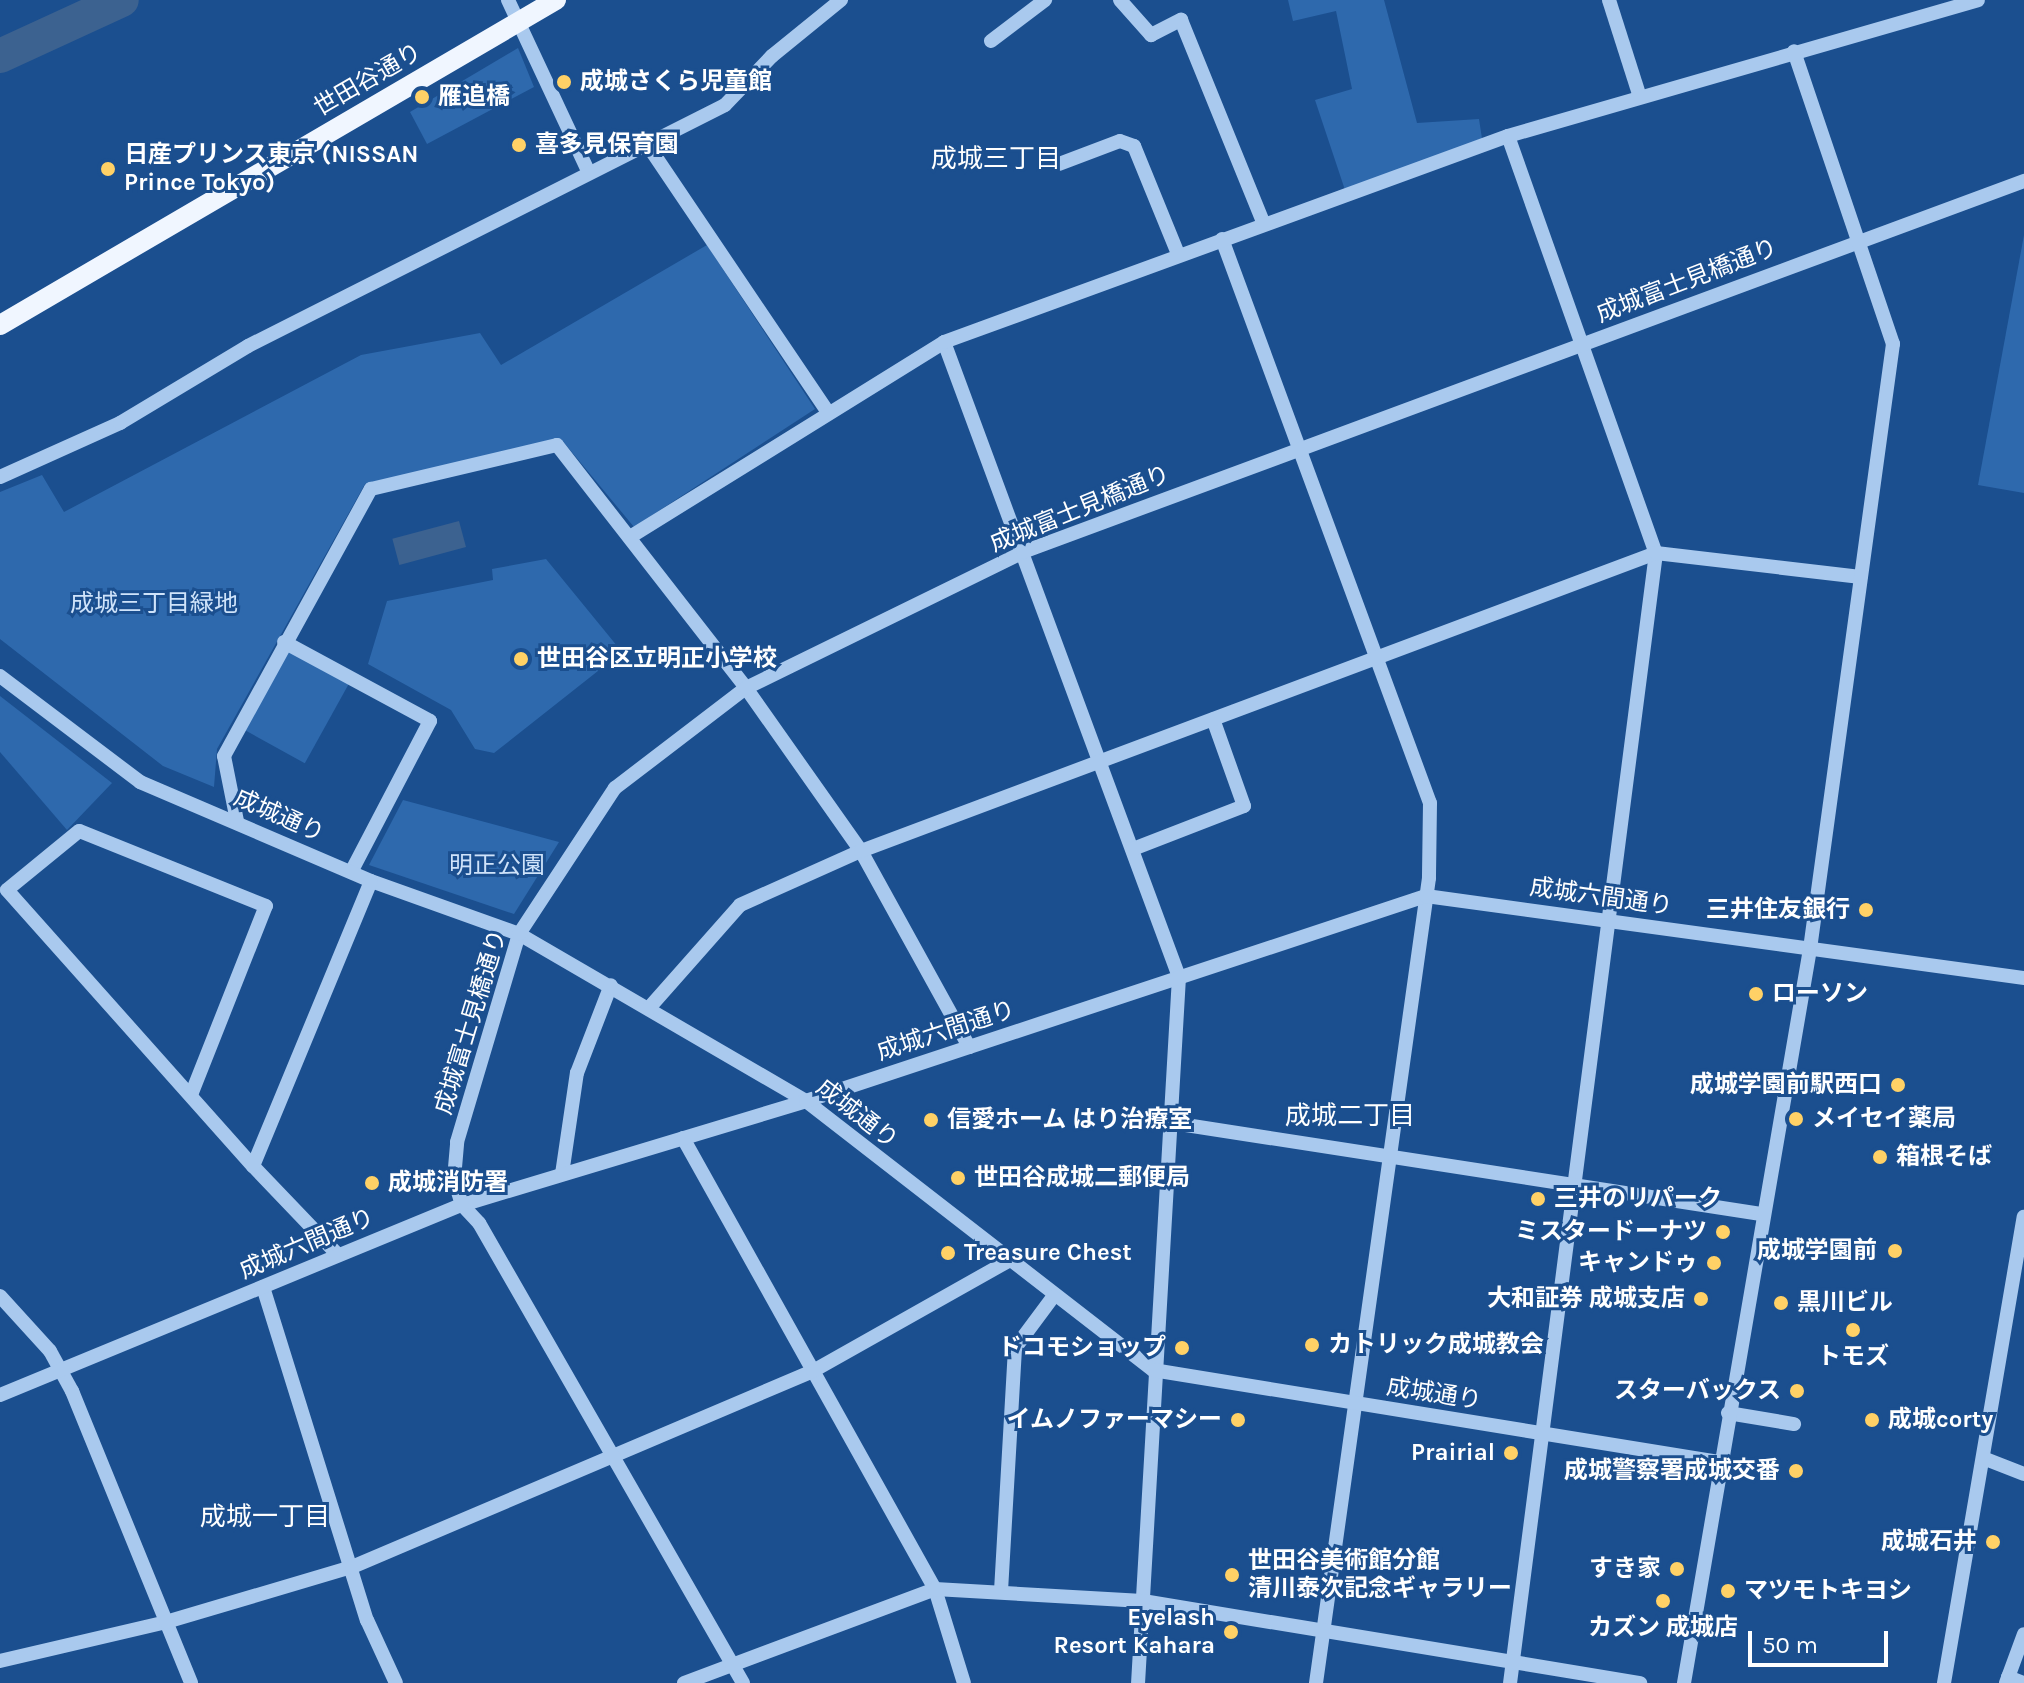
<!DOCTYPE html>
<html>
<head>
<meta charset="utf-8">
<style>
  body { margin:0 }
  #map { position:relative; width:2024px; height:1683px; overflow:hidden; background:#1b4f8f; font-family:Karla,"Noto Sans JP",sans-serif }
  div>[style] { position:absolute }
  .green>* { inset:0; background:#2e69ad; transform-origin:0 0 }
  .water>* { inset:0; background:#3c6290; transform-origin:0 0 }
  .river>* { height:34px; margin:-17px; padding:0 17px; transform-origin:17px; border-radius:17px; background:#3c6290 }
  .minor>* { height:14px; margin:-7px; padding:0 7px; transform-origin:7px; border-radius:7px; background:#a9c9ee }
  .major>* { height:20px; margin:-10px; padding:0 10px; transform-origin:10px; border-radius:10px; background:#f0f6ff }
  .dots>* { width:22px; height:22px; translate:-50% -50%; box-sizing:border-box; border:4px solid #1b4f8f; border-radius:50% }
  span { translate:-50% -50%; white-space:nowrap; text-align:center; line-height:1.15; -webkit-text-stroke:6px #1b4f8f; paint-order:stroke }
  .street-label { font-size:24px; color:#fff }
  .poi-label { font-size:24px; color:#fff; font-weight:700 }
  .left { translate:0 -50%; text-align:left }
  .right { translate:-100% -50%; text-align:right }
  .park-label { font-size:24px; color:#cfe3fa }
  .neighbourhood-label { font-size:26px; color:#fff }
  .scale { position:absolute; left:1748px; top:1631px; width:140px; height:36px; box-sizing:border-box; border:4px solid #fff; border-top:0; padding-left:10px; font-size:24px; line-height:28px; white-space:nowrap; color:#fff; -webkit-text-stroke:6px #1b4f8f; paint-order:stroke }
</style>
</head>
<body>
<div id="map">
  <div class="green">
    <i style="clip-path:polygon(1288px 0,1384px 0,1417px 123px,1479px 119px,1483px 145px,1346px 193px,1315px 100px,1352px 89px,1336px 11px,1293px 21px)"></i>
    <i style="clip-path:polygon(518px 48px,534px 87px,427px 144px,410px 112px)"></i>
    <i style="clip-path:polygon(2024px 235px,2024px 493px,1978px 485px)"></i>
    <i style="clip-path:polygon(707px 245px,815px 409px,634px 527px,561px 439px,365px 484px,217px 749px,214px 787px,163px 766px,0 639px,0 492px,42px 475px,64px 512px,361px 355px,480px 333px,501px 365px)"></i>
    <i style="clip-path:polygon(546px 559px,622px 652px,494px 753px,475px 749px,451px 710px,368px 664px,387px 601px,493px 580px,492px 569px)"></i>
    <i style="left:284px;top:642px;width:77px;height:96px;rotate:29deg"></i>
    <i style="clip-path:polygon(0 696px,112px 783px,67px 830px,0 752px)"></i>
    <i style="clip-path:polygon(403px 800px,559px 842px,514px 914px,369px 865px)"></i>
  </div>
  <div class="water">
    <i style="left:459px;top:521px;width:27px;height:69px;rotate:75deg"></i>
  </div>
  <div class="river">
    <i style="left:0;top:56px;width:134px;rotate:-24.7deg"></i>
  </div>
  <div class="minor">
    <i style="left:508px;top:0;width:191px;rotate:64.9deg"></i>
    <i style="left:1120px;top:0;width:47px;rotate:48.5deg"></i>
    <i style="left:1151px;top:35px;width:34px;rotate:-27deg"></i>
    <i style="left:1181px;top:20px;width:218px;rotate:67.9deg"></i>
    <i style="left:1609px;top:0;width:99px;rotate:72.3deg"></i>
    <i style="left:991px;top:41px;width:68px;rotate:-37.2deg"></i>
    <i style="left:1508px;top:136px;width:442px;rotate:70.5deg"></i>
    <i style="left:1656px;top:553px;width:1139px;rotate:97.36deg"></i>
    <i style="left:647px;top:144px;width:323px;rotate:56deg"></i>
    <i style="left:1059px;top:164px;width:65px;rotate:-20.7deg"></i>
    <i style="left:1120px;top:141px;width:15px;rotate:20deg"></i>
    <i style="left:1134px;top:146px;width:117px;rotate:67.8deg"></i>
    <i style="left:1222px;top:239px;width:601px;rotate:69.76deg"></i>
    <i style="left:1430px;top:803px;width:75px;rotate:90.8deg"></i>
    <i style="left:1429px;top:878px;width:813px;rotate:97.99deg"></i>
    <i style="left:944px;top:342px;width:677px;rotate:69.69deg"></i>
    <i style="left:1179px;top:977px;width:707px;rotate:93.32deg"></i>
    <i style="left:0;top:477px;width:132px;rotate:-24.2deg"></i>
    <i style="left:120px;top:423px;width:149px;rotate:-31deg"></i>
    <i style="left:248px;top:346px;width:534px;rotate:-26.8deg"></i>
    <i style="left:725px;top:105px;width:68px;rotate:-46.2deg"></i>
    <i style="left:772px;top:56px;width:89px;rotate:-39.1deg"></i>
    <i style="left:630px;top:537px;width:370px;rotate:-31.8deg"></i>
    <i style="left:944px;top:342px;width:600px;rotate:-20.06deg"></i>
    <i style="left:1508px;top:136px;width:489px;rotate:-16.1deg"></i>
    <i style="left:284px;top:642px;width:166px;rotate:28.4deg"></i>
    <i style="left:430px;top:721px;width:170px;rotate:117.6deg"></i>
    <i style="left:0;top:676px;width:176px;rotate:37.1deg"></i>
    <i style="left:140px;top:782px;width:251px;rotate:23.2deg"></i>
    <i style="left:371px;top:881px;width:157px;rotate:19.7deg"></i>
    <i style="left:519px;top:934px;width:332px;rotate:30.2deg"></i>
    <i style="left:806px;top:1101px;width:439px;rotate:37.8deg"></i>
    <i style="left:1153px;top:1370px;width:573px;rotate:9.23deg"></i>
    <i style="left:237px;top:821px;width:66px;rotate:-101.3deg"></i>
    <i style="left:224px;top:756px;width:305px;rotate:-61.2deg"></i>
    <i style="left:371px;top:489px;width:191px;rotate:-13.3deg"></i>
    <i style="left:557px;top:445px;width:308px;rotate:52.1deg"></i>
    <i style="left:746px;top:688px;width:199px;rotate:54.8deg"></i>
    <i style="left:861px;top:851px;width:224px;rotate:61.1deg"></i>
    <i style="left:1133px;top:849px;width:119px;rotate:-21.2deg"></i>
    <i style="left:1244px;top:806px;width:92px;rotate:-109.6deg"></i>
    <i style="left:649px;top:1008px;width:137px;rotate:-48.5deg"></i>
    <i style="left:740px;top:905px;width:133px;rotate:-24.1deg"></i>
    <i style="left:861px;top:851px;width:849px;rotate:-20.55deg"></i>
    <i style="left:1656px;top:553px;width:206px;rotate:6.7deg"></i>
    <i style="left:191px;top:1095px;width:203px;rotate:-68.4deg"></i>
    <i style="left:266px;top:906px;width:201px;rotate:-158.1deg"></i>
    <i style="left:79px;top:831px;width:93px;rotate:140.7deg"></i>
    <i style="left:7px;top:890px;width:370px;rotate:48.3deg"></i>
    <i style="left:253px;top:1166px;width:123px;rotate:46.3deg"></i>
    <i style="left:1173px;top:1123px;width:595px;rotate:8.8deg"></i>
    <i style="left:683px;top:1138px;width:517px;rotate:60.81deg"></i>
    <i style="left:935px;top:1589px;width:98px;rotate:72.9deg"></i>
    <i style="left:253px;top:1166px;width:308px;rotate:-67.5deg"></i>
    <i style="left:562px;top:1174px;width:102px;rotate:-81.6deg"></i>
    <i style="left:577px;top:1073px;width:94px;rotate:-68.9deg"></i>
    <i style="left:263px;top:1287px;width:349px;rotate:72.7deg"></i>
    <i style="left:367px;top:1620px;width:69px;rotate:65.3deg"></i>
    <i style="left:0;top:1296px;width:74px;rotate:47.7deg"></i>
    <i style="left:50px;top:1351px;width:46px;rotate:61.2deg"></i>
    <i style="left:72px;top:1391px;width:315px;rotate:67.8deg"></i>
    <i style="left:0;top:1395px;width:500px;rotate:-22.4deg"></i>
    <i style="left:462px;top:1205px;width:359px;rotate:-16.8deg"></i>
    <i style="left:806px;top:1101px;width:653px;rotate:-18.3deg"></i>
    <i style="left:1426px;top:896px;width:604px;rotate:7.81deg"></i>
    <i style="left:1728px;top:1413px;width:67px;rotate:9.5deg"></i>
    <i style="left:1983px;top:1458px;width:44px;rotate:21.3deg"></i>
    <i style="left:1001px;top:1591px;width:243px;rotate:-86.7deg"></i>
    <i style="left:1015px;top:1348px;width:64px;rotate:-53.3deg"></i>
    <i style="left:0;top:1661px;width:171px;rotate:-13.2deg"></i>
    <i style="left:166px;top:1622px;width:194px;rotate:-16.5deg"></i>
    <i style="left:352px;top:1567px;width:501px;rotate:-23.03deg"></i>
    <i style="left:813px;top:1371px;width:224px;rotate:-29.4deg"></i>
    <i style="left:2008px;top:1677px;width:17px;rotate:21deg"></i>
    <i style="left:684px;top:1683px;width:268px;rotate:-20.5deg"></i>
    <i style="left:935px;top:1589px;width:208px;rotate:3.3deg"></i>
    <i style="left:1143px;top:1601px;width:504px;rotate:9.37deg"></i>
    <i style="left:743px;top:1683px;width:530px;rotate:-119.85deg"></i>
    <i style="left:479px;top:1223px;width:25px;rotate:-133deg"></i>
    <i style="left:462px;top:1205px;width:27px;rotate:-107deg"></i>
    <i style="left:454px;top:1179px;width:37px;rotate:-85deg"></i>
    <i style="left:457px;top:1142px;width:217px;rotate:-73.4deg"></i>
    <i style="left:519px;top:934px;width:175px;rotate:-56.7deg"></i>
    <i style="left:615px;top:788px;width:165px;rotate:-37.4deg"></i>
    <i style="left:746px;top:688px;width:309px;rotate:-26.1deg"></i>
    <i style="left:1023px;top:552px;width:1068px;rotate:-20.34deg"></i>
    <i style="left:1684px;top:1683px;width:745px;rotate:-80.26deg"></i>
    <i style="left:1810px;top:949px;width:611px;rotate:-82.19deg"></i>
    <i style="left:1893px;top:344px;width:309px;rotate:-108.7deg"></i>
    <i style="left:1944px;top:1683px;width:473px;rotate:-80.3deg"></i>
    <i style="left:2006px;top:1683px;width:52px;rotate:-69.8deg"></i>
  </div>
  <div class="major">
    <i style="left:0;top:325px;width:644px;rotate:-30.31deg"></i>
  </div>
  <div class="dots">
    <i style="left:564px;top:82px;background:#ffd166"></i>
    <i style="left:422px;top:97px;background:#ffd166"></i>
    <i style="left:519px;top:145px;background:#ffd166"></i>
    <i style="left:108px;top:169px;background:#ffd166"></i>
    <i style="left:521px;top:659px;background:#ffd166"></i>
    <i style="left:1866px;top:910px;background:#ffd166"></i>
    <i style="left:1756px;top:994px;background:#ffd166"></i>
    <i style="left:1898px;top:1085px;background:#ffd166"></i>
    <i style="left:1796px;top:1119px;background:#ffd166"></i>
    <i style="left:931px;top:1120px;background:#ffd166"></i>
    <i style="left:1880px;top:1157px;background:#ffd166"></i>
    <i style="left:958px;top:1178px;background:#ffd166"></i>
    <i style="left:372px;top:1183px;background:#ffd166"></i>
    <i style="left:1538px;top:1199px;background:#ffd166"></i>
    <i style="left:1723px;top:1232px;background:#ffd166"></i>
    <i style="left:1895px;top:1251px;background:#ffd166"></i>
    <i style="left:948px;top:1253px;background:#ffd166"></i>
    <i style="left:1714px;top:1263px;background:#ffd166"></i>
    <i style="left:1701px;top:1299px;background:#ffd166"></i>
    <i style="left:1781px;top:1303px;background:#ffd166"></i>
    <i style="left:1853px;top:1330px;background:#ffd166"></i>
    <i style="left:1312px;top:1345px;background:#ffd166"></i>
    <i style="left:1182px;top:1348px;background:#ffd166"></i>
    <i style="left:1797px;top:1391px;background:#ffd166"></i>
    <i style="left:1238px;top:1420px;background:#ffd166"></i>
    <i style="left:1872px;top:1420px;background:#ffd166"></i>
    <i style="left:1511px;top:1453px;background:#ffd166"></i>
    <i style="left:1796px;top:1471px;background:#ffd166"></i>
    <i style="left:1993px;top:1542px;background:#ffd166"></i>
    <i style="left:1677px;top:1569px;background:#ffd166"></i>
    <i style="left:1232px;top:1575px;background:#ffd166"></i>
    <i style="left:1728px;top:1591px;background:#ffd166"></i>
    <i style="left:1663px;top:1601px;background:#ffd166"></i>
    <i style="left:1231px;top:1632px;background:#ffd166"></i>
  </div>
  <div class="street-label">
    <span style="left:368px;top:80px;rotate:-30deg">世田谷通り</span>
    <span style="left:1687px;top:281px;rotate:-21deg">成城富士見橋通り</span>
    <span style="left:1080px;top:509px;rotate:-22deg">成城富士見橋通り</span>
    <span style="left:279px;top:816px;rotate:24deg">成城通り</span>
    <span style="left:1601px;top:897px;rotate:8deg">成城六間通り</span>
    <span style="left:471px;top:1022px;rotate:-73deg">成城富士見橋通り</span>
    <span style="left:946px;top:1031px;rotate:-18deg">成城六間通り</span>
    <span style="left:857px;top:1114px;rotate:38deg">成城通り</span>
    <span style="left:307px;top:1244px;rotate:-23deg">成城六間通り</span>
    <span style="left:1434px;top:1394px;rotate:9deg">成城通り</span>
  </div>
  <div class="poi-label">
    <span class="left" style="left:580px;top:82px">成城さくら児童館</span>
    <span class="left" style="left:438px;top:97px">雁追橋</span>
    <span class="left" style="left:535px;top:145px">喜多見保育園</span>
    <span class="left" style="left:124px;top:169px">日産プリンス東京 (NISSAN<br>Prince Tokyo)</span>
    <span class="left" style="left:537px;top:659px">世田谷区立明正小学校</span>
    <span class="right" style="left:1850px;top:910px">三井住友銀行</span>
    <span class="left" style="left:1772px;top:994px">ローソン</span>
    <span class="right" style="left:1882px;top:1085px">成城学園前駅西口</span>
    <span class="left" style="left:1812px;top:1119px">メイセイ薬局</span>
    <span class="left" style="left:947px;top:1120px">信愛ホーム はり治療室</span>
    <span class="left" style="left:1896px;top:1157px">箱根そば</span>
    <span class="left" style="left:974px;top:1178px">世田谷成城二郵便局</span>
    <span class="left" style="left:388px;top:1183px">成城消防署</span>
    <span class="left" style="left:1554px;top:1199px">三井のリパーク</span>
    <span class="right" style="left:1707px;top:1232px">ミスタードーナツ</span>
    <span class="right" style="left:1877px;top:1251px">成城学園前</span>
    <span class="left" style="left:964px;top:1253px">Treasure Chest</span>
    <span class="right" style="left:1698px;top:1263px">キャンドゥ</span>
    <span class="right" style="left:1685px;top:1299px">大和証券 成城支店</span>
    <span class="left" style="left:1797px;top:1303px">黒川ビル</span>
    <span class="left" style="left:1328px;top:1345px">カトリック成城教会</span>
    <span class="right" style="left:1166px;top:1348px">ドコモショップ</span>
    <span style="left:1853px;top:1357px">トモズ</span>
    <span class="right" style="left:1781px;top:1391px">スターバックス</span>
    <span class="right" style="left:1222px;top:1420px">イムノファーマシー</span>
    <span class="left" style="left:1888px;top:1420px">成城corty</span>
    <span class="right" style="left:1495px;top:1453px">Prairial</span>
    <span class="right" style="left:1780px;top:1471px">成城警察署成城交番</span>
    <span class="right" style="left:1977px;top:1542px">成城石井</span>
    <span class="left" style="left:1248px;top:1575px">世田谷美術館分館<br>清川泰次記念ギャラリー</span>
    <span class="right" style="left:1661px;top:1569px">すき家</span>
    <span class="left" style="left:1744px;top:1591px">マツモトキヨシ</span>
    <span class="right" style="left:1215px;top:1632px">Eyelash<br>Resort Kahara</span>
    <span style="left:1663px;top:1628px">カズン 成城店</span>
  </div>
  <div class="park-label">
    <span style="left:154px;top:604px">成城三丁目緑地</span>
    <span style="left:497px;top:866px">明正公園</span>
  </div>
  <div class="neighbourhood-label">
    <span style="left:996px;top:159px">成城三丁目</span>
    <span style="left:1350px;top:1116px">成城二丁目</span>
    <span style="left:265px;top:1517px">成城一丁目</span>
  </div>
  <div class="scale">50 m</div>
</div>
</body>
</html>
